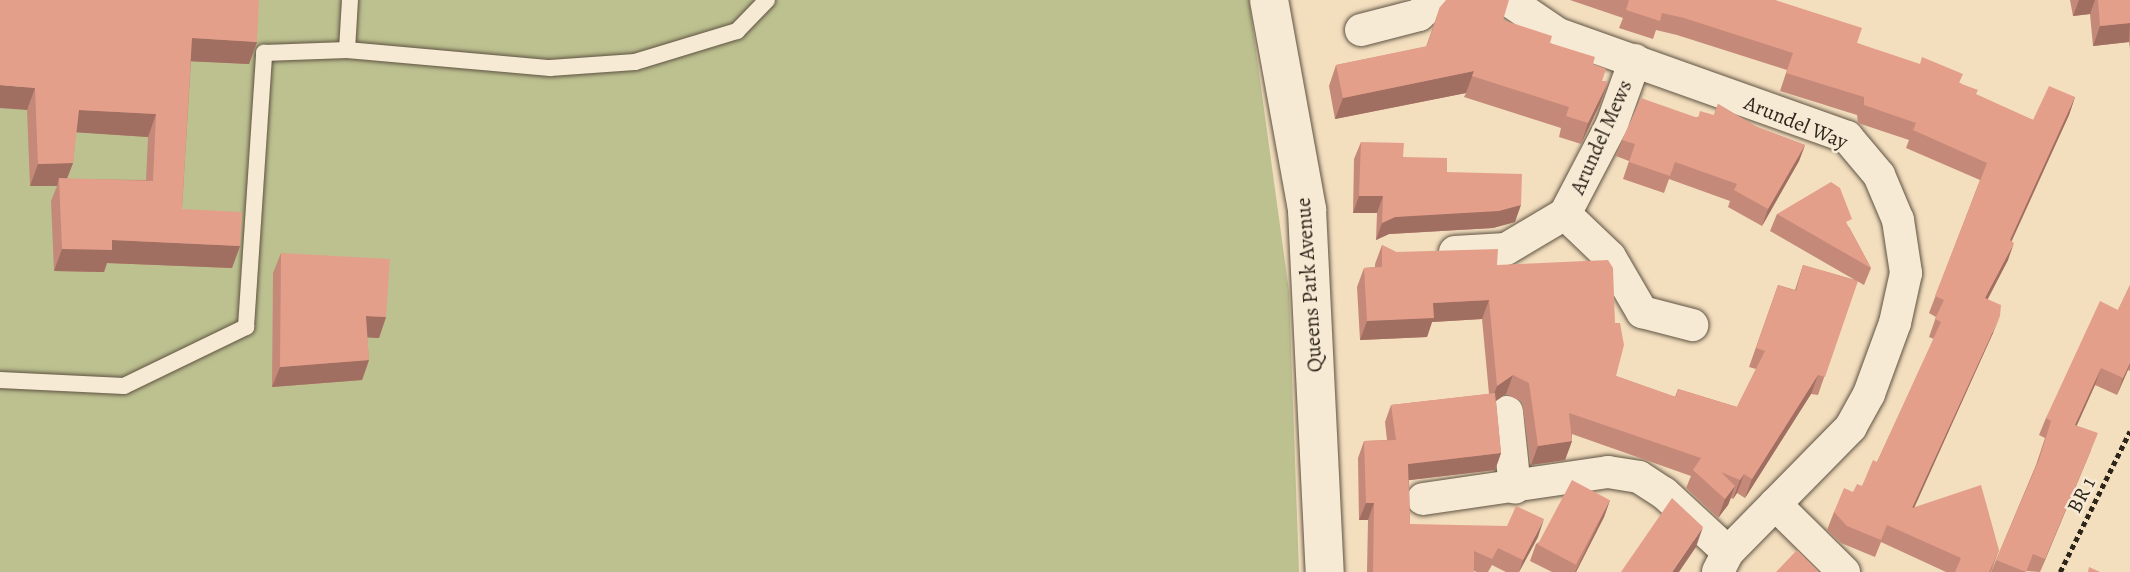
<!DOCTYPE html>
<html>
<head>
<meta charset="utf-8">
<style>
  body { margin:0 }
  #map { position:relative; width:2130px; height:572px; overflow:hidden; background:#f3debe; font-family:Alegreya,serif }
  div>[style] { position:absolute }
  .green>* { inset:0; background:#bdc190 }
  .path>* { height:4.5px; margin-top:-2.25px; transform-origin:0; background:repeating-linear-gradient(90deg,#2e251a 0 5px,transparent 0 8.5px) }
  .roads { filter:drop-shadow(0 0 2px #5f5343) drop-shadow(0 0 2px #5f5343) }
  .service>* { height:16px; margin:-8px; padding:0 8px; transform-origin:8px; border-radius:8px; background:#f7ead5 }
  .minor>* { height:32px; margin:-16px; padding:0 16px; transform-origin:16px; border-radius:16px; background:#f7ead5 }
  .tertiary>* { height:38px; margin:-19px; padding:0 19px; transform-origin:19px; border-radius:19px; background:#f7ead5 }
  .wall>* { inset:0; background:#c48978 }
  .shaded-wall>* { inset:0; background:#a06f61 }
  .building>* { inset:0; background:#e49f8b; transform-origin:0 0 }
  span { translate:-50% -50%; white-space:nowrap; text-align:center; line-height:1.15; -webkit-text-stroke:5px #f7ead5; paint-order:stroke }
  .street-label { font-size:21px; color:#2e251a }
</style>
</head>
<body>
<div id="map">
  <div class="green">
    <i style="clip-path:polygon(0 0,1249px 0,1289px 291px,1299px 572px,0 572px)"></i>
  </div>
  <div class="path">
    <i style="left:2060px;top:572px;width:157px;rotate:-63.6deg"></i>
  </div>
  <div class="roads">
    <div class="service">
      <i style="left:347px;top:50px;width:50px;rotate:-86.6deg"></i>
      <i style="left:0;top:380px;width:124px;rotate:2.8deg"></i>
      <i style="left:124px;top:386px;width:136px;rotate:-25.8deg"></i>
      <i style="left:246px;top:327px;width:275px;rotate:-86.2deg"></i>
      <i style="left:264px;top:53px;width:83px;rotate:-2.1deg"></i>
      <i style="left:347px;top:50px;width:204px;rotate:5.1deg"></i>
      <i style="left:550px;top:68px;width:85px;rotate:-4deg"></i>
      <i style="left:635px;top:62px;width:107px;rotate:-16.9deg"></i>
      <i style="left:737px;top:31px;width:43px;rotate:-45.9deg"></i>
    </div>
    <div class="minor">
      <i style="left:1508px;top:0;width:60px;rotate:34.2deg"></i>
      <i style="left:1558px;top:34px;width:307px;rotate:19.6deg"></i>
      <i style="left:1847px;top:137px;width:50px;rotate:49.9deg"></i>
      <i style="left:1879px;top:175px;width:49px;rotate:67.1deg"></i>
      <i style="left:1898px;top:220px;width:54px;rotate:81.4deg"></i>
      <i style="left:1906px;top:273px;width:51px;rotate:102.4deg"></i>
      <i style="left:1895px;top:323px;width:76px;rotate:110.1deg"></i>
      <i style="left:1869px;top:394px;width:38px;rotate:119deg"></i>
      <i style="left:1851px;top:427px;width:175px;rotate:134.5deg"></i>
      <i style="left:1728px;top:552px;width:22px;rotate:117deg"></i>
      <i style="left:1361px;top:30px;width:60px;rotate:-14.5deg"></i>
      <i style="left:1419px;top:15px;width:23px;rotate:-41deg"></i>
      <i style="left:1565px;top:214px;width:62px;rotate:43.7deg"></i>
      <i style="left:1610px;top:257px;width:64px;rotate:59.8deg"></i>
      <i style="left:1642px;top:312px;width:52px;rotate:14.6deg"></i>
      <i style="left:1455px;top:252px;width:51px;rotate:-3.4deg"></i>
      <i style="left:1506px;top:249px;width:69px;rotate:-30.7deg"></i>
      <i style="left:1565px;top:214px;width:102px;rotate:-62.4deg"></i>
      <i style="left:1612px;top:124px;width:68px;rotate:-70.2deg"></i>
      <i style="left:1507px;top:412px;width:76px;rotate:84deg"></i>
      <i style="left:1423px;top:499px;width:187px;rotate:-8.3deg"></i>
      <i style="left:1608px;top:472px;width:31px;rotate:9deg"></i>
      <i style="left:1639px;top:477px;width:30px;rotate:33deg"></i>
      <i style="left:1664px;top:493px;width:87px;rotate:42.7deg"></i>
      <i style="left:1775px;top:504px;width:97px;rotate:44.6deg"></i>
    </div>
    <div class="tertiary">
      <i style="left:1269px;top:0;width:213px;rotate:79.7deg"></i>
      <i style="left:1307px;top:210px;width:362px;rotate:87.2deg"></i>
    </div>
  </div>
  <div class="wall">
    <i style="clip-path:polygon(evenodd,0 0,257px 42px,249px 64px,191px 61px,182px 209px,240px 246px,232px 268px,107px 263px,104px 272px,54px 271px,51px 201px,57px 186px,30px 186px,27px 110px,0 0,76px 132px,148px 137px,146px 180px,67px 179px,73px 163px,76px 132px)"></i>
    <i style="clip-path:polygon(1570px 0,1775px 0,1857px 43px,1960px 83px,1976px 95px,2033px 120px,2075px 97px,2069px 115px,2011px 241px,2008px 260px,1988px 299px,1993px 333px,1914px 507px,1999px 550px,1991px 572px,1946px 572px,1881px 542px,1875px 557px,1841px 543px,1827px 530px,1834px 512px,1853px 492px,1862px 486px,1877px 462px,1934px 339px,1929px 337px,1936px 317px,1929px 313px,1980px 180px,1906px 148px,1909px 140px,1858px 123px,1857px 115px,1780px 91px,1787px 70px,1677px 35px,1656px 30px,1653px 39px,1619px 28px,1623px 18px)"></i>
    <i style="clip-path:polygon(2070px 0,2130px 0,2130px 49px,2129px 42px,2093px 46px,2090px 14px,2073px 16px)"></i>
    <i style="clip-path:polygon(1440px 7px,1503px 20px,1593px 64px,1602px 81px,1608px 82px,1600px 104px,1581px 144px,1559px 137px,1561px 128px,1464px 97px,1466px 93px,1335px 119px,1329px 86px,1336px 65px,1426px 47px)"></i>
    <i style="clip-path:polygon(1718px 104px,1757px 127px,1805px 145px,1799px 161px,1762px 226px,1728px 207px,1730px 201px,1669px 179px,1664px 193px,1623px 179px,1629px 161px,1616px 156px,1622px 140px,1698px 117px,1714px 115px)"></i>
    <i style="clip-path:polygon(1361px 142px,1447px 172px,1515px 222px,1493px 228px,1389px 234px,1376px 240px,1377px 213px,1353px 213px,1354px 159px)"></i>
    <i style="clip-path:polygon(1777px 214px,1849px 227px,1871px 268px,1864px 285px,1857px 281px,1818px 395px,1811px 394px,1745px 498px,1737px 493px,1733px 499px,1731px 498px,1728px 505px,1718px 518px,1686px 488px,1691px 476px,1572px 434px,1572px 441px,1565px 460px,1531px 465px,1522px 402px,1506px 394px,1496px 401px,1501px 453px,1495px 470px,1409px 480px,1410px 524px,1538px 537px,1519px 572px,1506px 572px,1492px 565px,1488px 572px,1477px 572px,1474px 571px,1474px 572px,1367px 572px,1368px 520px,1359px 520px,1358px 458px,1364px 441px,1387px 440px,1385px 422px,1391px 405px,1489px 394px,1482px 319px,1432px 322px,1427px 337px,1360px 340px,1357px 287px,1364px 268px,1375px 267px,1375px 264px,1382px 245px,1396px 252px,1497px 265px,1616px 376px,1675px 397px,1678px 389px,1737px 407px,1756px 369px,1749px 367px,1778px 285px,1795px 290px,1803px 265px,1855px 280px,1770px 231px)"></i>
    <i style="clip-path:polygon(281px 253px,386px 317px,379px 338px,367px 337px,369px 360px,362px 380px,272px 387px,273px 273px)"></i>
    <i style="clip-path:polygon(2130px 285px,2130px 371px,2128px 370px,2117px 395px,2095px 385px,2076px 426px,2091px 450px,2040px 572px,2026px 571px,2026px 572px,1991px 572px,2036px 465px,2045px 438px,2039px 435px,2046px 418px,2118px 310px)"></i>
    <i style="clip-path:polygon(1610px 500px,1604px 517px,1576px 572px,1552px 572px,1530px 561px,1536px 544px)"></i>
  </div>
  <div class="shaded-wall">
    <i style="clip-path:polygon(2079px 0,2095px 0,2090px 14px,2073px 16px)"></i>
    <i style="clip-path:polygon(2130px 23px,2129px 42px,2093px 46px,2100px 26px)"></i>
    <i style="clip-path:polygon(192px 38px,257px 42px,249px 64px,184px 61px)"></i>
    <i style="clip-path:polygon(1474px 71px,1466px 93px,1335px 119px,1343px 98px)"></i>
    <i style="clip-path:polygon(1608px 82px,1600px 104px,1581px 144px,1588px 123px)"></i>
    <i style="clip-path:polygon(0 85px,35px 88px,27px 110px,0 108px)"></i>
    <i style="clip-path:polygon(2075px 97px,2069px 115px,2004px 258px,2010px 240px)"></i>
    <i style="clip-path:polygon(79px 110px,156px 114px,148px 137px,71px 132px)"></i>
    <i style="clip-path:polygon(1805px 145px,1799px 161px,1762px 226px,1768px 209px)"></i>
    <i style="clip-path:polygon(73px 163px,64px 186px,59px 178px,57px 186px,30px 186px,38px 164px)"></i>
    <i style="clip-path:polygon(1359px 196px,1383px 196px,1377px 213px,1353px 213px)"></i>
    <i style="clip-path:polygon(1521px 205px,1515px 222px,1493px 228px,1389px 234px,1376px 240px,1382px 223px,1395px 217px)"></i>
    <i style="clip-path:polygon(112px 240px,240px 246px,232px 268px,107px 263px,104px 272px,54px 271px,62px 249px)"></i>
    <i style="clip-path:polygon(2014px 243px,2008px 260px,1979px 315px,1985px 298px)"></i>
    <i style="clip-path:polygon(1489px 300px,1482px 319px,1432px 322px,1427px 337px,1360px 340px,1367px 321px,1433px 303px)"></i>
    <i style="clip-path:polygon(366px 316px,386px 317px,379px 338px,358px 337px)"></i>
    <i style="clip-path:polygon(2000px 316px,1993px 333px,1906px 526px,1912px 508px)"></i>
    <i style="clip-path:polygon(369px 360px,362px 380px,272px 387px,280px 367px)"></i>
    <i style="clip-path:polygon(2130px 363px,2130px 365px,2117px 395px,2123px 378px)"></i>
    <i style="clip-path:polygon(2101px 368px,2095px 385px,2069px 443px,2075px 425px)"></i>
    <i style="clip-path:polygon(1513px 375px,1506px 394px,1490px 405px,1497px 386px)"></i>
    <i style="clip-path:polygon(1818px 375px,1811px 394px,1745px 498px,1752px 479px)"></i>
    <i style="clip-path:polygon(2098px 433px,2091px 450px,2040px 572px,2045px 559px)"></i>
    <i style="clip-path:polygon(1572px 441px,1565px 460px,1531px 465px,1538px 446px)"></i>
    <i style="clip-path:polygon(1501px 453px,1495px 470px,1402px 481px,1408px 464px)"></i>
    <i style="clip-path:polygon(1744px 474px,1737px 493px,1733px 499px,1740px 480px)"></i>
    <i style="clip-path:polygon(1735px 486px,1728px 505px,1718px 518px,1725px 499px)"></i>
    <i style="clip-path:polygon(1610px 500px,1604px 517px,1576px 572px,1575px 572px)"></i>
    <i style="clip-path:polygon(1366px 503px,1374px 503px,1368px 520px,1359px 520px)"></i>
    <i style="clip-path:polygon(1544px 519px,1538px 537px,1519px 572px,1523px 560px)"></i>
    <i style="clip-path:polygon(1703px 527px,1696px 547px,1679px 572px,1672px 572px)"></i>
  </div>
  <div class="building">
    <i style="clip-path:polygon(0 0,259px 0,257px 42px,192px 38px,182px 209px,242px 212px,240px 246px,112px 240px,112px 250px,62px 249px,59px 178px,153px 181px,156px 114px,79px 110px,73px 163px,38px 164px,35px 88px,0 85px)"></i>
    <i style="clip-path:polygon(1446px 0,1509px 0,1503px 20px,1552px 36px,1550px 43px,1595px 57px,1593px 64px,1606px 69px,1602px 81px,1608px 82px,1588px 123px,1566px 116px,1569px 107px,1472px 76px,1474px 71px,1343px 98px,1336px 65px,1427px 46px,1440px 7px)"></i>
    <i style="clip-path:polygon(1629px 0,1775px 0,1862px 28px,1857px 43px,1920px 64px,1922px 57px,1963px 74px,1959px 83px,1978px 90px,1976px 94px,2033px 120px,2049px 86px,2075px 97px,2010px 240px,2014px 243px,1985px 298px,2001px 305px,2000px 316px,1912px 508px,1981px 485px,1999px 550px,1989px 572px,1955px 572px,1961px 558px,1887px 525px,1881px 540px,1847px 526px,1834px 512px,1844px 488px,1853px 492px,1857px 484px,1862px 486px,1873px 460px,1877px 462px,1941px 322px,1935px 319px,1944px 300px,1935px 296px,1987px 163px,1913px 130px,1916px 123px,1864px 105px,1864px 97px,1786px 73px,1793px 53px,1684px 18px,1662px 13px,1660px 21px,1626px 10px)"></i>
    <i style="clip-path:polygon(2098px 0,2130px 0,2130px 23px,2100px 26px)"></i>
    <i style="clip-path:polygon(1641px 98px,1698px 118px,1700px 111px,1714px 115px,1718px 104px,1757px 127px,1805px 145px,1768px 209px,1734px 190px,1737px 184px,1675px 162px,1670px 176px,1629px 162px,1635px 144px,1622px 140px)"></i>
    <i style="clip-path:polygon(1361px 142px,1404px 143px,1403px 157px,1447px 158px,1447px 172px,1522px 174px,1521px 205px,1499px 211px,1395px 217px,1382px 223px,1383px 196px,1359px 196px)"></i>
    <i style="clip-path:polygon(1831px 182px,1840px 188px,1852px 219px,1846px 222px,1871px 268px,1777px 214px)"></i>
    <i style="clip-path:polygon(1382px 245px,1396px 252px,1498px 249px,1497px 265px,1608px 260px,1613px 268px,1615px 323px,1620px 323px,1624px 345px,1616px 376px,1676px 397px,1678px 389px,1737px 407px,1765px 351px,1756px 348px,1778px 285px,1796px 291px,1803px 265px,1858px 281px,1825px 377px,1818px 375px,1752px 479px,1744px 474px,1740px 480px,1721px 472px,1735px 486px,1725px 499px,1693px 470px,1701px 458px,1569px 413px,1572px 441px,1538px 446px,1529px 383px,1513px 375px,1497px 386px,1489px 300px,1433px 303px,1434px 318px,1367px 321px,1364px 268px,1382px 267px)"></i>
    <i style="clip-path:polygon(281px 253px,390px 259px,386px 317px,366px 316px,369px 360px,280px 367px)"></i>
    <i style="clip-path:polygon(2130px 285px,2130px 363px,2123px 378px,2101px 368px,2075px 425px,2098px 433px,2045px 559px,2033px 554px,2026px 572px,1996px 560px,2039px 460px,2051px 421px,2046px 418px,2100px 301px,2118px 310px)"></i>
    <i style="clip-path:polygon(1495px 393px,1501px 453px,1408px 464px,1410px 524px,1507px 526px,1516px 506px,1544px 519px,1523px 560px,1498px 548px,1492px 559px,1474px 551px,1474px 572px,1373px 572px,1374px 503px,1366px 503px,1364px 441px,1396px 440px,1391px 405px)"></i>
    <i style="left:1572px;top:480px;width:43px;height:73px;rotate:28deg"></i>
    <i style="clip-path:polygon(1672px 498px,1703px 527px,1672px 572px,1621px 572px)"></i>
    <i style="clip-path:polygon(1797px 550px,1819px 572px,1776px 572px)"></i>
    <i style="clip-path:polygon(2089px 567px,2100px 572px,2088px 572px)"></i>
  </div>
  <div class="street-label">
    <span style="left:1796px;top:122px;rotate:22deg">Arundel Way</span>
    <span style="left:1601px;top:137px;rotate:-66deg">Arundel Mews</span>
    <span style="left:1309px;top:285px;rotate:-94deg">Queens Park Avenue</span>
    <span style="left:2081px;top:495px;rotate:-63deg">BR 1</span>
  </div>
</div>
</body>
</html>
